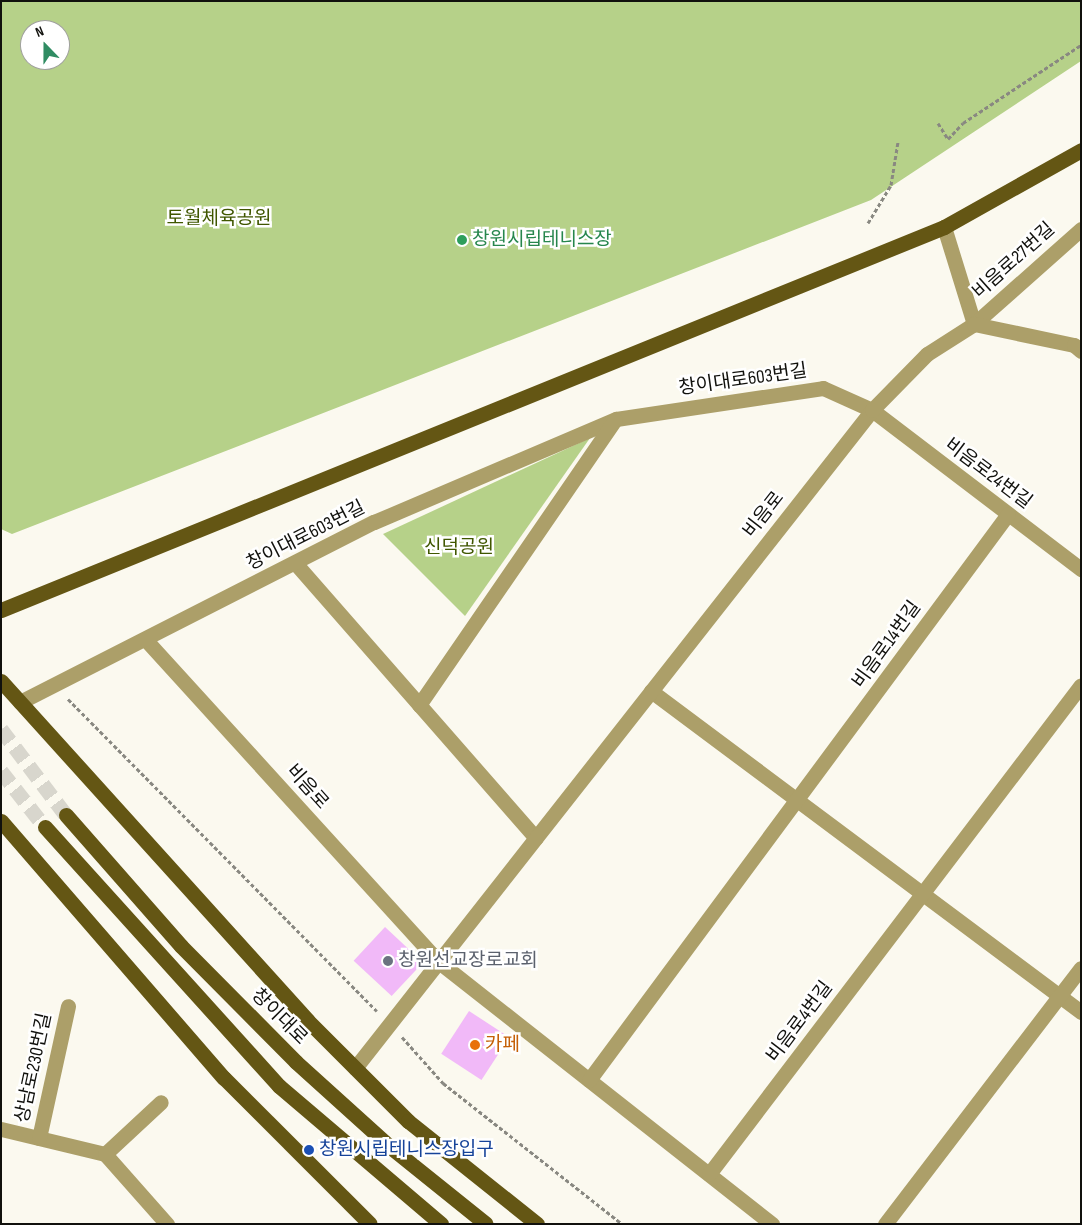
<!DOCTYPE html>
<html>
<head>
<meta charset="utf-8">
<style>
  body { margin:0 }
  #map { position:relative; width:1082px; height:1225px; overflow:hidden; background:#fbf9ef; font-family:"Sofia Sans Condensed","Noto Sans KR",sans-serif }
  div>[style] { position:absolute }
  .green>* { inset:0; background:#b6d189 }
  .building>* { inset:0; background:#f1b9f8; transform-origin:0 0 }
  .major-tunnel>* { height:15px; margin-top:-7.5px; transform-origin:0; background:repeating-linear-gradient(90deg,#d8d6cd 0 15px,transparent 0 23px) }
  .path>* { height:3px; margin-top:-1.5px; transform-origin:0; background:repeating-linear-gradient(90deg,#898881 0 4px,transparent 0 6.5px) }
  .minor>* { height:15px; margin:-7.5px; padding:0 7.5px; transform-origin:7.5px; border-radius:7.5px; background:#ac9f69 }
  .major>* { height:15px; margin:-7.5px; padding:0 7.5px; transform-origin:7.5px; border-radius:7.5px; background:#645614 }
  .dots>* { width:14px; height:14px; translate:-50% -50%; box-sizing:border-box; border:2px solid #fff; border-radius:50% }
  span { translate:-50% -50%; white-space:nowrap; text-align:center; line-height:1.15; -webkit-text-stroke:5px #fff; paint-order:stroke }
  .park-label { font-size:19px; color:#405700 }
  .leisure-label { font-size:19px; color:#27864d }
  .left { translate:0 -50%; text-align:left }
  .street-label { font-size:19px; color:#11110d }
  .worship-label { font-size:19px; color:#5b616d }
  .food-label { font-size:19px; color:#c56008 }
  .transit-label { font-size:19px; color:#164399 }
  .frame { position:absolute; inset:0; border:2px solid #11110d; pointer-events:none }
  .north { position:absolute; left:20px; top:20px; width:50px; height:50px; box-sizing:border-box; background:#fff; border:1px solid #a0a09e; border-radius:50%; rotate:338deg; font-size:14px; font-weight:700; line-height:20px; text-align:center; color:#11110d }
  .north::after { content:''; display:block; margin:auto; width:18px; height:22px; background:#308c63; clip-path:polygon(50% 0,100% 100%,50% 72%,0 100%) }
</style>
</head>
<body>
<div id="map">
  <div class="green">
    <i style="clip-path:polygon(evenodd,1px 1px,1081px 1px,1081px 61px,871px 200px,12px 534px,1px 529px,1px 1px,30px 30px,60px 30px,60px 60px,30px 60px,30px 30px)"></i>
    <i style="clip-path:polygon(590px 438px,465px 616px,383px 534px)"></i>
  </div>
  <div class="building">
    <i style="left:385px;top:927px;width:52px;height:46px;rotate:43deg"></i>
    <i style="left:469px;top:1011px;width:48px;height:51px;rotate:33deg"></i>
  </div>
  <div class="major-tunnel">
    <i style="left:1px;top:729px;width:108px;rotate:52.9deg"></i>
    <i style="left:1px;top:771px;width:71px;rotate:51.8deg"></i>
  </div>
  <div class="path">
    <i style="left:938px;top:123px;width:19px;rotate:58deg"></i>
    <i style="left:948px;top:139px;width:22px;rotate:-47deg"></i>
    <i style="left:963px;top:123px;width:141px;rotate:-33.5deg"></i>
    <i style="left:868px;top:223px;width:44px;rotate:-58.8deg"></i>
    <i style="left:891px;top:185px;width:44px;rotate:-80.8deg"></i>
    <i style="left:68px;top:699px;width:439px;rotate:45.3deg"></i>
    <i style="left:402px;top:1037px;width:62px;rotate:48.3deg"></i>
    <i style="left:443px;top:1083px;width:228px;rotate:38.2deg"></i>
  </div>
  <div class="minor">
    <i style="left:944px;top:227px;width:102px;rotate:72.8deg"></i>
    <i style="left:974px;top:324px;width:143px;rotate:-41.6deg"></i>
    <i style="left:296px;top:564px;width:364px;rotate:48.8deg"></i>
    <i style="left:145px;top:639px;width:437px;rotate:47.7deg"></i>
    <i style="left:439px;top:962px;width:424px;rotate:38.2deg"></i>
    <i style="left:651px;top:691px;width:537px;rotate:36.74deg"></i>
    <i style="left:20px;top:702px;width:397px;rotate:-27deg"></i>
    <i style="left:374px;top:522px;width:263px;rotate:-23.1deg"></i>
    <i style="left:616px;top:419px;width:209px;rotate:-8.5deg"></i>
    <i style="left:823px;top:388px;width:54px;rotate:24.2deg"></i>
    <i style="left:872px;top:410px;width:263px;rotate:37.3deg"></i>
    <i style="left:419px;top:705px;width:346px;rotate:-55.5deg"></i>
    <i style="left:355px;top:1068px;width:837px;rotate:-51.84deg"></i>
    <i style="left:872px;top:410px;width:78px;rotate:-45.5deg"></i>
    <i style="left:927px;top:354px;width:56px;rotate:-32.6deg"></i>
    <i style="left:974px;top:324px;width:102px;rotate:11.9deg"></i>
    <i style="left:1074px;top:345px;width:9px;rotate:41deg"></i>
    <i style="left:589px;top:1080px;width:704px;rotate:-53.49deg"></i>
    <i style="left:1px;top:1129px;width:107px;rotate:13.5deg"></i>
    <i style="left:105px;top:1154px;width:94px;rotate:48.5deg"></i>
    <i style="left:39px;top:1138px;width:135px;rotate:-77.6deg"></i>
    <i style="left:105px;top:1154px;width:76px;rotate:-42.9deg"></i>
    <i style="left:709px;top:1174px;width:614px;rotate:-52.74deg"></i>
    <i style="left:885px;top:1224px;width:322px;rotate:-52.6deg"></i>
  </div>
  <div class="major">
    <i style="left:1px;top:610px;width:1018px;rotate:-22.1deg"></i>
    <i style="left:944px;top:227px;width:157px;rotate:-29.3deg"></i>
    <i style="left:1px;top:681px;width:457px;rotate:47.9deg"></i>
    <i style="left:307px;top:1020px;width:143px;rotate:45deg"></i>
    <i style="left:408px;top:1121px;width:165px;rotate:38.6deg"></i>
    <i style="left:66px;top:815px;width:174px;rotate:48.7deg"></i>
    <i style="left:181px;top:946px;width:163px;rotate:45.2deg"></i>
    <i style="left:296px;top:1062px;width:125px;rotate:42.1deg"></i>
    <i style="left:389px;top:1146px;width:124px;rotate:38.8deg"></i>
    <i style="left:1px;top:821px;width:340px;rotate:49.1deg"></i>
    <i style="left:224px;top:1078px;width:206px;rotate:45deg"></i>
    <i style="left:45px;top:827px;width:349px;rotate:47.9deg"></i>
    <i style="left:279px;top:1086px;width:213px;rotate:40.4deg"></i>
  </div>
  <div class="dots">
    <i style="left:462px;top:240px;background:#2e9e5b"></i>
    <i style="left:388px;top:961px;background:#6b7280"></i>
    <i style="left:475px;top:1045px;background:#e8710a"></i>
    <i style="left:309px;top:1150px;background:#1a4fb4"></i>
  </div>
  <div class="park-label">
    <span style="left:219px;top:219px">토월체육공원</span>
    <span style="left:459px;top:548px">신덕공원</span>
  </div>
  <div class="leisure-label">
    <span class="left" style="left:472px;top:240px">창원시립테니스장</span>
  </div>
  <div class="street-label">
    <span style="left:1014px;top:261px;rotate:-42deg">비음로27번길</span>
    <span style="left:743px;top:380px;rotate:-8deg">창이대로603번길</span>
    <span style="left:988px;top:474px;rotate:37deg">비음로24번길</span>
    <span style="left:764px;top:515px;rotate:-52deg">비음로</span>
    <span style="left:306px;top:536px;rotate:-27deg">창이대로603번길</span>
    <span style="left:887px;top:645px;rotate:-54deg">비음로14번길</span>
    <span style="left:307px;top:787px;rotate:48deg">비음로</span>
    <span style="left:279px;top:1017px;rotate:45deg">창이대로</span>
    <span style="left:800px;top:1022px;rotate:-53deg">비음로4번길</span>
    <span style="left:34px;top:1068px;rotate:-78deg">상남로230번길</span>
  </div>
  <div class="worship-label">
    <span class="left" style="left:398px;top:961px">창원선교장로교회</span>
  </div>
  <div class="food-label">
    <span class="left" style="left:485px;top:1045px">카페</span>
  </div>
  <div class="transit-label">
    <span class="left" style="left:319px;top:1150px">창원시립테니스장입구</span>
  </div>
  <div class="frame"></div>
  <div class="north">N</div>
</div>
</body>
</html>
